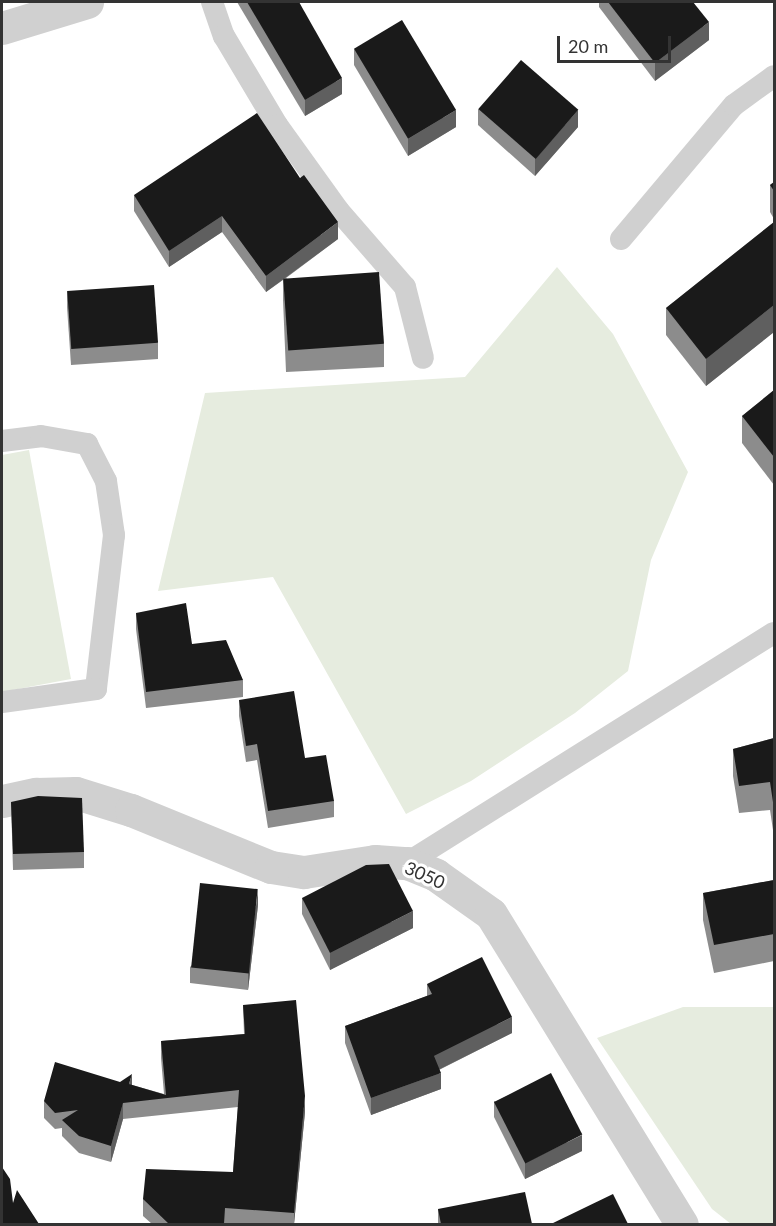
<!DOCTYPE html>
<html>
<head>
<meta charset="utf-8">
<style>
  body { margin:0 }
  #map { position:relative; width:776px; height:1226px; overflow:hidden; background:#fff; font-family:Lato,sans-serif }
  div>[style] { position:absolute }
  .green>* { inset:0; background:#e6ecdf }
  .lane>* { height:22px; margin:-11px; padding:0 11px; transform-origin:11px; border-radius:11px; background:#d0d0d0 }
  .street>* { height:33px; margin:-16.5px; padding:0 16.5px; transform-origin:16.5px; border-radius:16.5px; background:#d0d0d0 }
  .wall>* { inset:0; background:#8c8c8c }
  .shaded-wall>* { inset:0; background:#5f5f5f }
  .building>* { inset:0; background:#1a1a1a; transform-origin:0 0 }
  span { translate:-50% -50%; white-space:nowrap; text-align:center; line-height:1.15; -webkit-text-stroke:6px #fff; paint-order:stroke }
  .street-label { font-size:18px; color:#333 }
  .frame { position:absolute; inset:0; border:3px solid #333; pointer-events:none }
  .scale { position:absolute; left:557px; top:36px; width:114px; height:27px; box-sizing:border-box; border:3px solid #333; border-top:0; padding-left:8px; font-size:18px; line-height:21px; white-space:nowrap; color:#333; -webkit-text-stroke:4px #fff; paint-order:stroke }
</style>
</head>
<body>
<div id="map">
  <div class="green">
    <i style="clip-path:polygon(557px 267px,613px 334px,688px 472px,651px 560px,628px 671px,575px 713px,471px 781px,406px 814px,273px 577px,158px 591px,205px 393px,465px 377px)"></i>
    <i style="clip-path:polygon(29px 450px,71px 679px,2px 692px,2px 455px)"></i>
    <i style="clip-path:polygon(683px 1007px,774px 1007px,774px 1224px,731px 1224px,712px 1209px,597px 1038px)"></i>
  </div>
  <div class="lane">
    <i style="left:212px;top:2px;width:36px;rotate:71deg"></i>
    <i style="left:224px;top:36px;width:104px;rotate:59.2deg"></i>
    <i style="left:277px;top:125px;width:105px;rotate:54.3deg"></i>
    <i style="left:338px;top:210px;width:102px;rotate:49deg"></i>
    <i style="left:405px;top:287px;width:73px;rotate:75.8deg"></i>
    <i style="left:621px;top:239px;width:175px;rotate:-49.9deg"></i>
    <i style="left:734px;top:105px;width:49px;rotate:-35.9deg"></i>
    <i style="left:2px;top:441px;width:39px;rotate:-7deg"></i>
    <i style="left:41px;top:436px;width:47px;rotate:9.9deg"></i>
    <i style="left:87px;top:444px;width:42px;rotate:62.8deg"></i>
    <i style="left:106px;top:481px;width:55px;rotate:81.6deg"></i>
    <i style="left:114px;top:535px;width:155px;rotate:96.7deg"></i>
    <i style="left:96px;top:689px;width:95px;rotate:172.1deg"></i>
    <i style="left:407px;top:863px;width:433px;rotate:-32.1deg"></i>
  </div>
  <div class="street">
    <i style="left:2px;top:28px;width:89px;rotate:-17deg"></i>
    <i style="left:2px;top:801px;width:35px;rotate:-12deg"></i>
    <i style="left:36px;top:794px;width:40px;rotate:-1.4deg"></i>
    <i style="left:76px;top:793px;width:58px;rotate:17.2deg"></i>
    <i style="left:131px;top:810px;width:151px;rotate:22.2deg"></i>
    <i style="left:271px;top:867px;width:33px;rotate:9deg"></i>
    <i style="left:304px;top:872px;width:72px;rotate:-8.8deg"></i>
    <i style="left:375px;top:861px;width:32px;rotate:4deg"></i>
    <i style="left:407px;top:863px;width:31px;rotate:22deg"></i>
    <i style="left:436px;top:875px;width:67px;rotate:35.3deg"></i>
    <i style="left:491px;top:914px;width:364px;rotate:58.4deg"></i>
  </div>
  <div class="wall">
    <i style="clip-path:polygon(237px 2px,299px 2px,342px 94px,305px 116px)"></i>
    <i style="clip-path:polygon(599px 2px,693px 2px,709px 40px,655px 81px,599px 7px)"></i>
    <i style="clip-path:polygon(354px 49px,456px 127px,408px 156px,354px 65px)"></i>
    <i style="clip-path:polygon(478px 109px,578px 127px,535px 176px,478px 125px)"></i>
    <i style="clip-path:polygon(774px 182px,774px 219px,770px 212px,770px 185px)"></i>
    <i style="clip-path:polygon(134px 195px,338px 239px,286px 278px,384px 344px,384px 367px,286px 372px,283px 300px,283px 280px,266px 292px,222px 232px,169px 267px,134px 211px)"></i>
    <i style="clip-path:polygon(774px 222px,774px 332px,706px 386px,666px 335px,666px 308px)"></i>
    <i style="clip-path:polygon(67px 291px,158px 343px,158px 359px,71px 365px,67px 307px)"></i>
    <i style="clip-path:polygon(774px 390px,774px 485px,742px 443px,742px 416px)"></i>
    <i style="clip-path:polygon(136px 613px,192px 644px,243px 680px,243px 697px,146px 708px,136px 629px)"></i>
    <i style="clip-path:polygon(239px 700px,305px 758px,334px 801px,334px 817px,268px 828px,257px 760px,246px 762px,239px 716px)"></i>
    <i style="clip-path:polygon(774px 738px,774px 837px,770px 810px,739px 813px,733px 776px,733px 749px)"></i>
    <i style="clip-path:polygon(11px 802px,84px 852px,84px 868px,13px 870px)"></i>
    <i style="clip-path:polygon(774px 880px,774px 961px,714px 973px,703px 920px,703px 893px)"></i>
    <i style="clip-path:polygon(302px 898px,413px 928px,330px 970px,302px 914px)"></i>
    <i style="clip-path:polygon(258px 905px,248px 990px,190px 983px,190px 967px)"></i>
    <i style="clip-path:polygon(427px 984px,512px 1033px,439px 1070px,441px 1089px,371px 1115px,345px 1043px,345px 1026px,427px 996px)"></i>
    <i style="clip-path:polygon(243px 1005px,305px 1112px,294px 1224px,152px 1224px,143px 1216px,143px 1199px,233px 1172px,238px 1107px,123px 1119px,111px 1162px,79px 1153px,62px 1136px,62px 1128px,55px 1129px,44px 1118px,44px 1101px,132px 1085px,164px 1094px,161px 1058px,161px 1041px,244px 1034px)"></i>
    <i style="clip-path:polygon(494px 1101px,582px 1151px,525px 1179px,494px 1117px)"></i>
    <i style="clip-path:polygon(438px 1209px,532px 1224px,438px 1224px)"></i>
  </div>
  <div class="shaded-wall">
    <i style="clip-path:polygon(709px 22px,709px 40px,655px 81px,655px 63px)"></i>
    <i style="clip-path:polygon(342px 78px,342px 94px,305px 116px,305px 100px)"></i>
    <i style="clip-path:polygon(456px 110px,456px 127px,408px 156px,408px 139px)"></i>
    <i style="clip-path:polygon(578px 110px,578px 127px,535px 176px,535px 159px)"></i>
    <i style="clip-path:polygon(222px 216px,222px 232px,169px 267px,169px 251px)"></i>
    <i style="clip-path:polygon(338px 222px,338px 239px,266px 292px,266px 276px)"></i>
    <i style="clip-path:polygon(774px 305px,774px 332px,706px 386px,706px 359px)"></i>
    <i style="clip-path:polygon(258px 889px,258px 905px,248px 990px,248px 974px)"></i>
    <i style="clip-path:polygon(413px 911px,413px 928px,330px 970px,330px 953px)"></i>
    <i style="clip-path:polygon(512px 1017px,512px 1033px,434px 1072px,434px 1056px)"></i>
    <i style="clip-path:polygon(441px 1073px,441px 1089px,371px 1115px,371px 1098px)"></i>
    <i style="clip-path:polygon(132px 1074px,132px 1090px,129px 1084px)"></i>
    <i style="clip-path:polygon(305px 1096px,305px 1112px,294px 1224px,294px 1213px)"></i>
    <i style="clip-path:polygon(123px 1103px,123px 1119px,111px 1162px,111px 1146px)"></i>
    <i style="clip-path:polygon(582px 1135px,582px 1151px,525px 1179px,525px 1163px)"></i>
  </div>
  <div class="building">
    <i style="clip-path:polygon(247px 2px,299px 2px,342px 78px,305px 100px)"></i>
    <i style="clip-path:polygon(608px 2px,693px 2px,709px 22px,655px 63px)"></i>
    <i style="left:402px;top:20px;width:105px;height:56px;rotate:59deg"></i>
    <i style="left:521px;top:60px;width:76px;height:65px;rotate:41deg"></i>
    <i style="clip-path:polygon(257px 113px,300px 178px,304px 175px,338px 222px,266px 276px,222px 216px,169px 251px,134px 195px)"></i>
    <i style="clip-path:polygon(774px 182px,774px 191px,770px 185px)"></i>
    <i style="clip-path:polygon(774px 222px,774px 305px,706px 359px,666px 308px)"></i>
    <i style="left:379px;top:272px;width:72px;height:96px;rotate:86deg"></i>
    <i style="left:154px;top:285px;width:58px;height:87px;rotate:86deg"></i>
    <i style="clip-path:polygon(774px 390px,774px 457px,742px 416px)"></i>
    <i style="clip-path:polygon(186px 603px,192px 644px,226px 640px,243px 680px,146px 692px,136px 613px)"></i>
    <i style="clip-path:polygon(294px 691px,305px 758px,326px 755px,334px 801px,268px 811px,257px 744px,246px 746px,239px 700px)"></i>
    <i style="clip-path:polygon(774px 738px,774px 809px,770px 782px,739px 786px,733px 749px)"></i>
    <i style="clip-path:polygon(38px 796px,82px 798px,84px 852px,13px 854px,11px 802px)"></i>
    <i style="clip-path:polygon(389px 864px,413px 911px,330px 953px,302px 898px,366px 865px)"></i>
    <i style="clip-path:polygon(774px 880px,774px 934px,714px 945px,703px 893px)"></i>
    <i style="left:200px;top:883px;width:58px;height:85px;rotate:6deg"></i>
    <i style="clip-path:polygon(482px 957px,512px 1017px,434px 1056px,441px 1073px,371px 1098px,345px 1026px,432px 994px,427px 984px)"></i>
    <i style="clip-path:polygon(296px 1000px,305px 1096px,294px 1213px,225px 1208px,224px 1224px,169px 1224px,143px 1199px,146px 1169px,233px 1172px,239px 1090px,123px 1103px,111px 1146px,79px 1136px,62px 1120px,78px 1110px,55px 1113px,44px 1101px,55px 1062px,120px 1082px,132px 1074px,129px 1084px,166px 1095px,161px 1041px,245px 1034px,243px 1005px)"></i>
    <i style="left:551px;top:1073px;width:69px;height:64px;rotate:63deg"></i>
    <i style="clip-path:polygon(2px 1167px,10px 1179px,13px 1203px,17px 1190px,39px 1224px,2px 1224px)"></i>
    <i style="clip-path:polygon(525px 1192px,532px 1224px,441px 1224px,438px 1209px)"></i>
    <i style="clip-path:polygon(613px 1194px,628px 1224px,551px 1224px)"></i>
  </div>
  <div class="street-label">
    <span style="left:425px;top:875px;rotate:24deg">3050</span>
  </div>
  <div class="frame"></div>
  <div class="scale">20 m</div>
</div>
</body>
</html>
